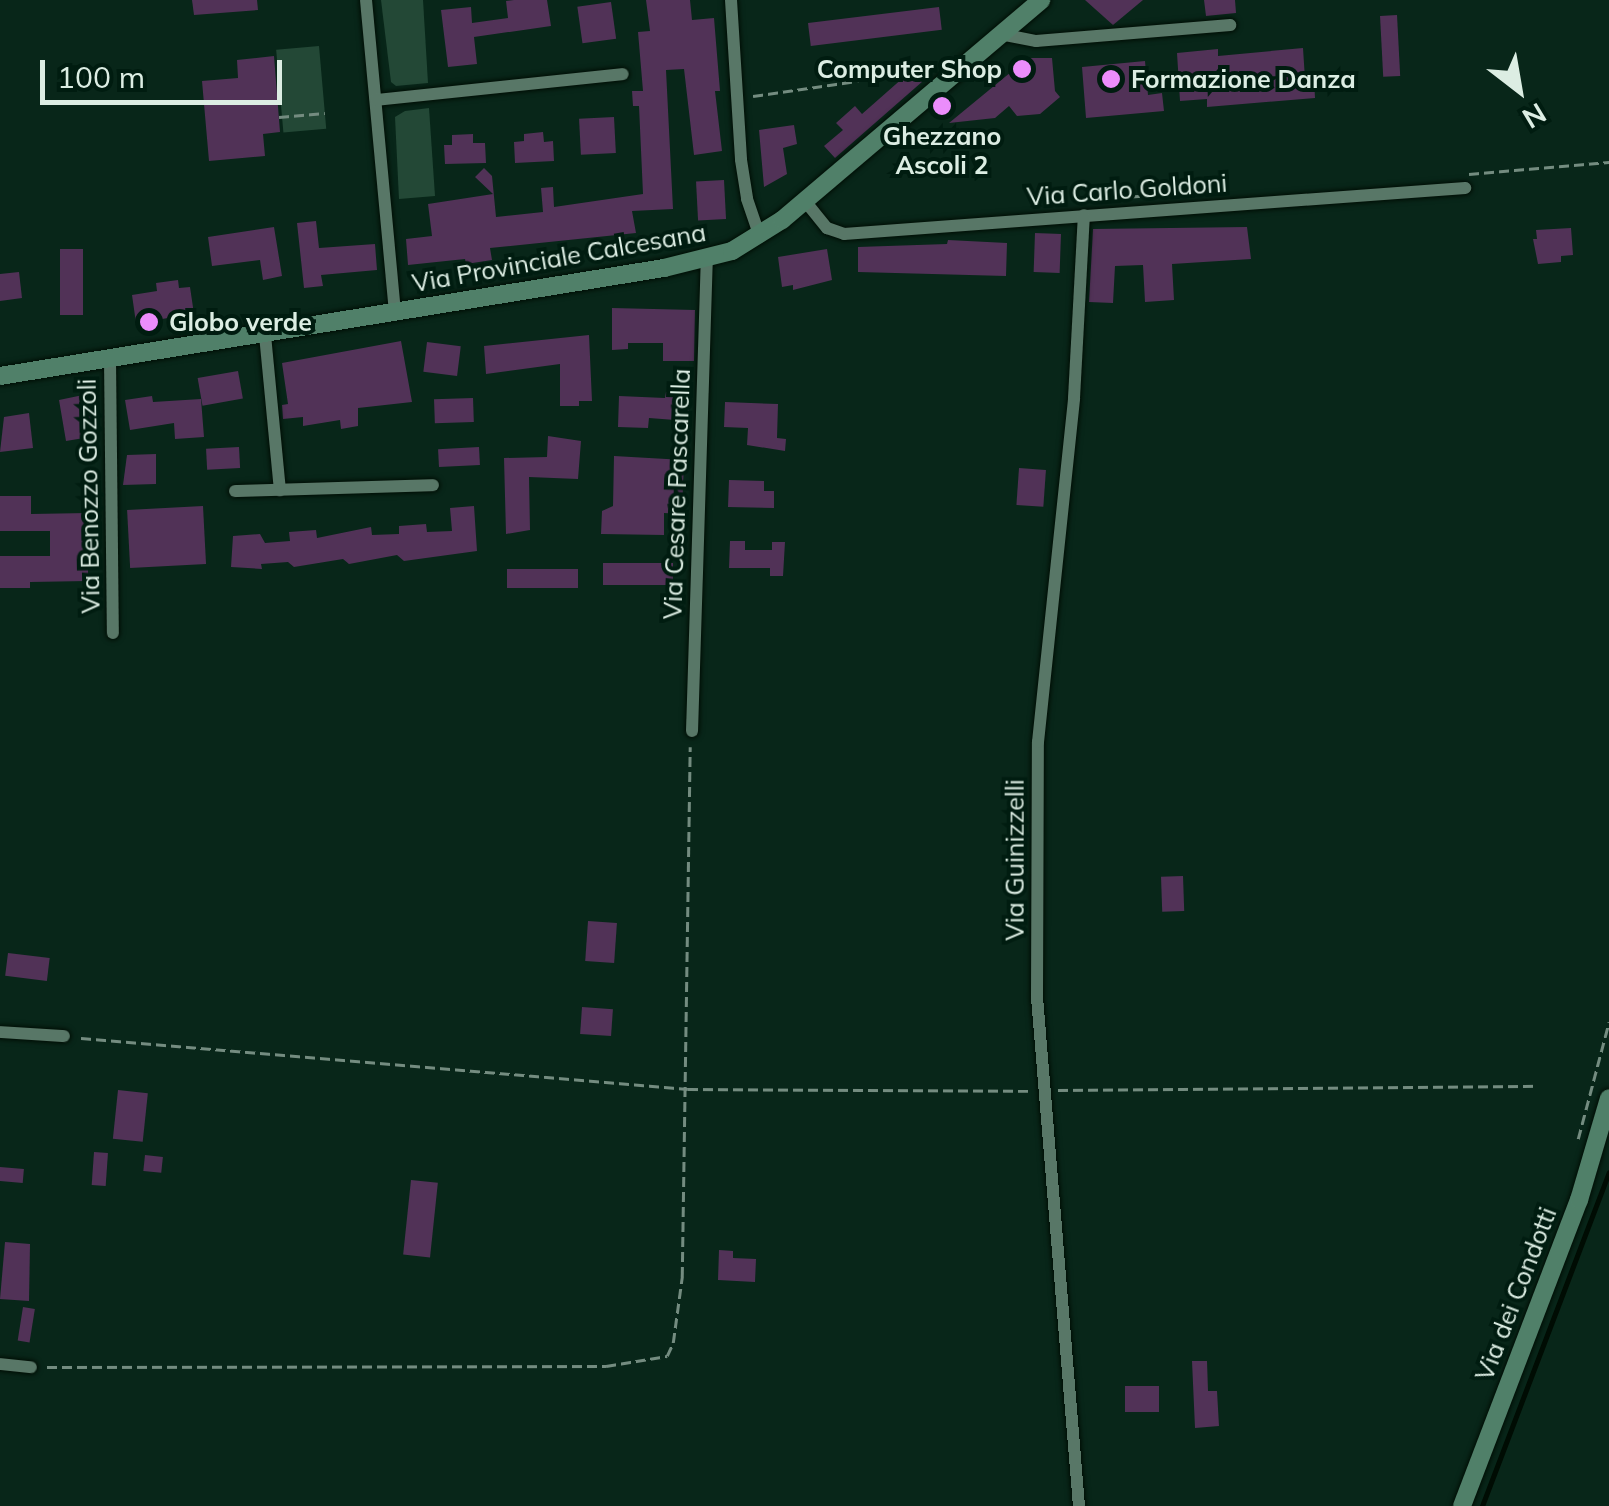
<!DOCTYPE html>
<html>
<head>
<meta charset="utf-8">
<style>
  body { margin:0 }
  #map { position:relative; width:1609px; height:1506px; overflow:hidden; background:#082619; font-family:Mulish,sans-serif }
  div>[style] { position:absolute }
  .green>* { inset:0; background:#234836; transform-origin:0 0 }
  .stream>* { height:5px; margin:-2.5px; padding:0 2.5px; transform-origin:2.5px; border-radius:2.5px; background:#000c03 }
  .building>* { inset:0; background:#513257; transform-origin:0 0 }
  .path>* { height:2.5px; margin-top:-1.25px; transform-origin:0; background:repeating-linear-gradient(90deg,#748c80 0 10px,transparent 0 15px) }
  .roads { filter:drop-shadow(0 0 2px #000e05) drop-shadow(0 0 2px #000e05) }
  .street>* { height:12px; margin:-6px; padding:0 6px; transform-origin:6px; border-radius:6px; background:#587767 }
  .secondary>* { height:18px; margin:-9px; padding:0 9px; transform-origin:9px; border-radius:9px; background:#508069 }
  .dots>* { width:28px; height:28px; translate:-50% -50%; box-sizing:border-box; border:5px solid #001c10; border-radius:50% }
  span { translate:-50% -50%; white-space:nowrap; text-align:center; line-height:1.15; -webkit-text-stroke:8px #001c10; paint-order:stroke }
  .poi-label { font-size:25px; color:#dcede3; font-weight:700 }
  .right { translate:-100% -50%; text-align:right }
  .left { translate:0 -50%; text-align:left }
  .street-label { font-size:25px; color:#dcede3 }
  .north { position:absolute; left:1469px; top:40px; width:100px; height:100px; -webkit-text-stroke:8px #001c10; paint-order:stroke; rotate:149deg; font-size:28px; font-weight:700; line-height:40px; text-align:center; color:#dcede3 }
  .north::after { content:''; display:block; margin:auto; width:35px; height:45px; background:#dcede3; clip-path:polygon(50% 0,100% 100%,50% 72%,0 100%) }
  .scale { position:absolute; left:40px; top:60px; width:242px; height:45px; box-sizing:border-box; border:5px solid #dcede3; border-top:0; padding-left:12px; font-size:30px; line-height:35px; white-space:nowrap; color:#dcede3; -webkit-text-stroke:8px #001c10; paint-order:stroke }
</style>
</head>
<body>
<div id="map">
  <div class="green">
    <i style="clip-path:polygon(381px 0,423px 0,428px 83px,396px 86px,391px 82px)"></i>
    <i style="left:319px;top:46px;width:83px;height:43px;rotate:85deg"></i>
    <i style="clip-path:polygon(429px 108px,435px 196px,399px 199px,395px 117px,405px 111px)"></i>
  </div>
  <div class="stream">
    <i style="left:1482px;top:1506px;width:357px;rotate:-69.2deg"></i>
  </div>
  <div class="building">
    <i style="clip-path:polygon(192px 0,257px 0,258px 10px,194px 15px)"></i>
    <i style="clip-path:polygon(514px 0,547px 0,551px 26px,474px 37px,477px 64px,448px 67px,441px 10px,471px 7px,472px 23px,508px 18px,506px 1px)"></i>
    <i style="clip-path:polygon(646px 0,690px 0,692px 20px,714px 18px,720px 91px,715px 91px,722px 151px,694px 155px,684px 69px,666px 70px,673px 209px,632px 211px,636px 233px,490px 248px,492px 260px,466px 264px,465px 259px,408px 265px,406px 239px,432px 236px,428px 204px,493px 194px,475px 177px,484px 168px,492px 176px,496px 217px,543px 212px,541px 188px,553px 187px,554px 207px,643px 194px,639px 106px,633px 106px,632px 91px,643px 91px,638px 32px,650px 31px)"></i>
    <i style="clip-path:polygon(1085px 0,1143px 0,1113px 25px)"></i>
    <i style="clip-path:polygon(1204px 0,1235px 0,1236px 13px,1206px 16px)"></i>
    <i style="left:611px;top:2px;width:37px;height:34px;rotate:82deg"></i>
    <i style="left:939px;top:7px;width:23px;height:132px;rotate:83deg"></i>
    <i style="left:1397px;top:15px;width:61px;height:17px;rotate:87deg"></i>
    <i style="clip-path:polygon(1303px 48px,1305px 79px,1314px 78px,1315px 98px,1207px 107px,1207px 99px,1180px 101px,1177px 53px,1218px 49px,1218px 56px)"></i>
    <i style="clip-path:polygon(274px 56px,280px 132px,263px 134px,265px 156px,209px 161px,202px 81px,238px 78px,237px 60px)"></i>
    <i style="clip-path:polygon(1028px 58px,1052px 58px,1055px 91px,1060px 97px,1040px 114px,1017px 116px,1009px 106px,995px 118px,949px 123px)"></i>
    <i style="clip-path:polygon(1145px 61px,1148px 95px,1162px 93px,1164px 111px,1086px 118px,1082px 67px)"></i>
    <i style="clip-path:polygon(921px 62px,931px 74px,835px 158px,824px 146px,843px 130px,836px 123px,855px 106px,862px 114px)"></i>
    <i style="left:614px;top:117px;width:36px;height:35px;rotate:87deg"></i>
    <i style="clip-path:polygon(794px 125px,797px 144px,783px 148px,787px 174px,764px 187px,759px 130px)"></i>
    <i style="clip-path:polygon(543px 132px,544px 142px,553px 141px,554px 161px,515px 163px,514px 142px,524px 141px,524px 134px)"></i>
    <i style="clip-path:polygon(473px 134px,473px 143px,485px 143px,486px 163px,445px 164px,444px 145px,452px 145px,452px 135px)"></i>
    <i style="left:724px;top:180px;width:39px;height:28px;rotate:87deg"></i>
    <i style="clip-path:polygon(316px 221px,319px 248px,375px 244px,377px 270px,321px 275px,323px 286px,304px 288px,297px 223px)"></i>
    <i style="clip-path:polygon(274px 227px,282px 276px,263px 280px,260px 260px,212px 266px,208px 237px)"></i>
    <i style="clip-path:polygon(1247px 227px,1251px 259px,1172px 264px,1174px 300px,1145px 302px,1143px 265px,1115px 266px,1113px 303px,1089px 302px,1093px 229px)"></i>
    <i style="clip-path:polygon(1571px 228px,1573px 255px,1561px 256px,1561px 262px,1538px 264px,1533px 239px,1537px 239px,1536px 230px)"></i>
    <i style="left:1035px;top:233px;width:26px;height:39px;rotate:2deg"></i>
    <i style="clip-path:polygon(948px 240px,1007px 243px,1006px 276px,858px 272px,858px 247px,947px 244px)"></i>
    <i style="left:60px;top:249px;width:23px;height:66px"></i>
    <i style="clip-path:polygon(827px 249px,832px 280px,793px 290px,793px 285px,782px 287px,778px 257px)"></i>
    <i style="clip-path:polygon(19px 272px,22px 298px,0 301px,0 274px)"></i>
    <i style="clip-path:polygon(178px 280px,179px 288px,190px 287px,194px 314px,136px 323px,132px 295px,157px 291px,156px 283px)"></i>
    <i style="clip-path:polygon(612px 308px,695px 310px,694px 361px,663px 361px,663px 343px,628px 343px,628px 349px,612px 350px)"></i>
    <i style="clip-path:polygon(589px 335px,592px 401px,579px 401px,579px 406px,560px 406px,560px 364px,486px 374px,484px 346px)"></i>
    <i style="clip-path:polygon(401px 341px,412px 402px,358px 408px,358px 426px,341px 429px,340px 420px,303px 426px,303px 417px,283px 419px,282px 405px,288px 404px,282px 363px)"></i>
    <i style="left:427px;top:342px;width:34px;height:30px;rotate:7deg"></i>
    <i style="left:238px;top:371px;width:28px;height:41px;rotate:80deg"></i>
    <i style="clip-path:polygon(666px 392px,690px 394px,688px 421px,649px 418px,648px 428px,618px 427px,619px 396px,665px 398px)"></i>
    <i style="clip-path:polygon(88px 394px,94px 428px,89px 428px,90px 437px,66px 441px,59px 400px)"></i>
    <i style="clip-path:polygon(152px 396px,153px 402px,201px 399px,204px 437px,175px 439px,174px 423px,130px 430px,125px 400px)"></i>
    <i style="left:473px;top:398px;width:24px;height:39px;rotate:88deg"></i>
    <i style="clip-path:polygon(725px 402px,778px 404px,777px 438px,786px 439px,785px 451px,747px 445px,748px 428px,724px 427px)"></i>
    <i style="clip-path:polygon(29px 413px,33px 448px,0 452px,4px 417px)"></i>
    <i style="clip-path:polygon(548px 436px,581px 441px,578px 479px,529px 477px,530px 530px,506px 534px,504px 458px,547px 457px)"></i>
    <i style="left:239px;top:447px;width:21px;height:33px;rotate:87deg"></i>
    <i style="left:479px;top:447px;width:18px;height:41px;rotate:87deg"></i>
    <i style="clip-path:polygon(156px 454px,156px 484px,123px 485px,127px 455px)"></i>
    <i style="clip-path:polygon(614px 456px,684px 460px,682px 514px,664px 513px,664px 535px,601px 534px,602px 511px,613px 506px)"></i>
    <i style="left:1019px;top:468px;width:27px;height:37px;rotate:4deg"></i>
    <i style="clip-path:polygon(729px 480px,764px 481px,764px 491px,774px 491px,774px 508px,728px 507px)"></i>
    <i style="clip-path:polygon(0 496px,31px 496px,31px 514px,88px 513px,88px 581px,30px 582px,30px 588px,0 588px,0 556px,50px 556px,50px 531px,0 531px)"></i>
    <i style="left:203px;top:506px;width:58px;height:76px;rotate:87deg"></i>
    <i style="clip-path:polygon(474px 506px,477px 551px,404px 561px,397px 555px,349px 564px,343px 559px,294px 567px,288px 562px,261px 564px,262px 569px,231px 567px,233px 536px,260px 534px,265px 543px,290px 541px,289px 532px,316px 530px,317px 538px,371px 527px,372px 535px,399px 534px,399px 526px,426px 524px,427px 532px,452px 531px,450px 508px)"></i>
    <i style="clip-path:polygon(730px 541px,745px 541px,745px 550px,772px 550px,772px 542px,785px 542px,783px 576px,770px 576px,770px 568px,729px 568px)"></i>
    <i style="left:673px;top:563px;width:22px;height:70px;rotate:90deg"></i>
    <i style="left:578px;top:569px;width:19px;height:71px;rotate:90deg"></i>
    <i style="left:1183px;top:876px;width:35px;height:22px;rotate:88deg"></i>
    <i style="left:588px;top:921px;width:29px;height:40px;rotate:4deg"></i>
    <i style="left:8px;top:953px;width:42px;height:23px;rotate:7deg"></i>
    <i style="left:582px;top:1007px;width:31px;height:27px;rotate:4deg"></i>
    <i style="left:118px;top:1090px;width:30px;height:49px;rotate:6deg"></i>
    <i style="left:94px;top:1152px;width:14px;height:33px;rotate:4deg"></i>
    <i style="left:145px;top:1155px;width:18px;height:16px;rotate:6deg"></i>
    <i style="left:0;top:1167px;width:24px;height:14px;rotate:5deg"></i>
    <i style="left:411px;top:1180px;width:27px;height:75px;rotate:6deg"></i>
    <i style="clip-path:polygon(5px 1242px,30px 1244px,29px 1301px,0 1299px)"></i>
    <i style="clip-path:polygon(719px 1250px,733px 1251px,733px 1258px,756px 1259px,755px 1282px,718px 1280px)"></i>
    <i style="left:23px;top:1307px;width:12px;height:34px;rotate:9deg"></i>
    <i style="clip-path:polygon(1192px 1361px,1207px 1361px,1208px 1391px,1217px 1391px,1219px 1426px,1195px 1428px)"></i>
    <i style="left:1125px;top:1386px;width:34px;height:26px"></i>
  </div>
  <div class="path">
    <i style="left:753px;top:96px;width:105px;rotate:-8.2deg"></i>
    <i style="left:857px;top:81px;width:25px;rotate:-47deg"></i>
    <i style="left:279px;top:117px;width:46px;rotate:-5deg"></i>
    <i style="left:1469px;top:174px;width:141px;rotate:-4.9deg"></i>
    <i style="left:1085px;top:200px;width:67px;rotate:-4.3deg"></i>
    <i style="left:81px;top:1038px;width:609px;rotate:4.8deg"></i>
    <i style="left:688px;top:1089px;width:342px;rotate:0.3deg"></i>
    <i style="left:1058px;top:1090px;width:480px;rotate:-0.5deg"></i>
    <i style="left:1578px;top:1139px;width:121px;rotate:-75.2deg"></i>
    <i style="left:47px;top:1367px;width:559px;rotate:-0.1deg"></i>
    <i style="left:606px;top:1366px;width:62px;rotate:-9.3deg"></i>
    <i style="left:667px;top:1356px;width:14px;rotate:-65deg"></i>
    <i style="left:673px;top:1343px;width:67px;rotate:-82.2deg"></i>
    <i style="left:682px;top:1277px;width:530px;rotate:-89.14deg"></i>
  </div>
  <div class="roads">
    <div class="street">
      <i style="left:366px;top:0;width:312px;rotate:84.7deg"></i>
      <i style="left:731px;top:0;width:160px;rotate:86.4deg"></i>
      <i style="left:741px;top:160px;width:39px;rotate:81deg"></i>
      <i style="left:747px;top:199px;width:40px;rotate:71.1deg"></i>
      <i style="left:1000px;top:34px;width:37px;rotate:11deg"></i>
      <i style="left:1036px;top:41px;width:195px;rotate:-4.7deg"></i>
      <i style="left:376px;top:100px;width:248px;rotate:-6deg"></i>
      <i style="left:805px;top:201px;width:35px;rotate:51deg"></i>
      <i style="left:827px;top:228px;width:18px;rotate:19deg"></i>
      <i style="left:844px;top:234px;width:623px;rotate:-4.24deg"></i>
      <i style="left:265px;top:335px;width:156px;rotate:84.5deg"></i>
      <i style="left:110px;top:359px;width:274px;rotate:89.4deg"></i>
      <i style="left:235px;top:491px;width:198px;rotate:-1.7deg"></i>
      <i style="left:692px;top:731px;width:472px;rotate:-88.2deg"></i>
      <i style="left:0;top:1032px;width:64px;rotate:3.6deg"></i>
      <i style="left:0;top:1364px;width:31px;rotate:6deg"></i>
      <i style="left:1079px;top:1506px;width:511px;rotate:-94.72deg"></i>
      <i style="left:1037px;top:997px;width:255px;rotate:-89.8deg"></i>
      <i style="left:1038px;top:742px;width:346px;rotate:-84deg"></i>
      <i style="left:1074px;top:398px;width:183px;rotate:-86.9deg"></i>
    </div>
    <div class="secondary">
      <i style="left:0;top:376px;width:673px;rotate:-9.24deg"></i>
      <i style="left:664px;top:268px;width:70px;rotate:-14deg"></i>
      <i style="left:732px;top:251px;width:59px;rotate:-31.8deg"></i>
      <i style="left:782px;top:220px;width:340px;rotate:-40.3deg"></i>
      <i style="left:1462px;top:1506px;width:328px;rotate:-69.1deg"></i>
      <i style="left:1579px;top:1200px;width:106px;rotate:-73.6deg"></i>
    </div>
  </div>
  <div class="dots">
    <i style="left:1022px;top:69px;background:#eb8dfb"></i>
    <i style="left:1111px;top:79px;background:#eb8dfb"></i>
    <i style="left:942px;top:106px;background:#eb8dfb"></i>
    <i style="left:149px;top:322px;background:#eb8dfb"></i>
  </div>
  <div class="poi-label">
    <span class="right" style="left:1002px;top:69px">Computer Shop</span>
    <span class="left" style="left:1131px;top:79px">Formazione Danza</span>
    <span style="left:942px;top:151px">Ghezzano<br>Ascoli 2</span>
    <span class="left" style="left:169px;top:322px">Globo verde</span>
  </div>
  <div class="street-label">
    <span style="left:1127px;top:190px;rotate:-4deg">Via Carlo Goldoni</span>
    <span style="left:559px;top:258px;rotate:-10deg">Via Provinciale Calcesana</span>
    <span style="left:677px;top:494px;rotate:-88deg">Via Cesare Pascarella</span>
    <span style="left:89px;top:496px;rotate:-91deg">Via Benozzo Gozzoli</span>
    <span style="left:1015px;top:860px;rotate:-90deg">Via Guinizzelli</span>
    <span style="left:1516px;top:1294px;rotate:-69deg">Via dei Condotti</span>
  </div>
  <div class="north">N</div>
  <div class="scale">100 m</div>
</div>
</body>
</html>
